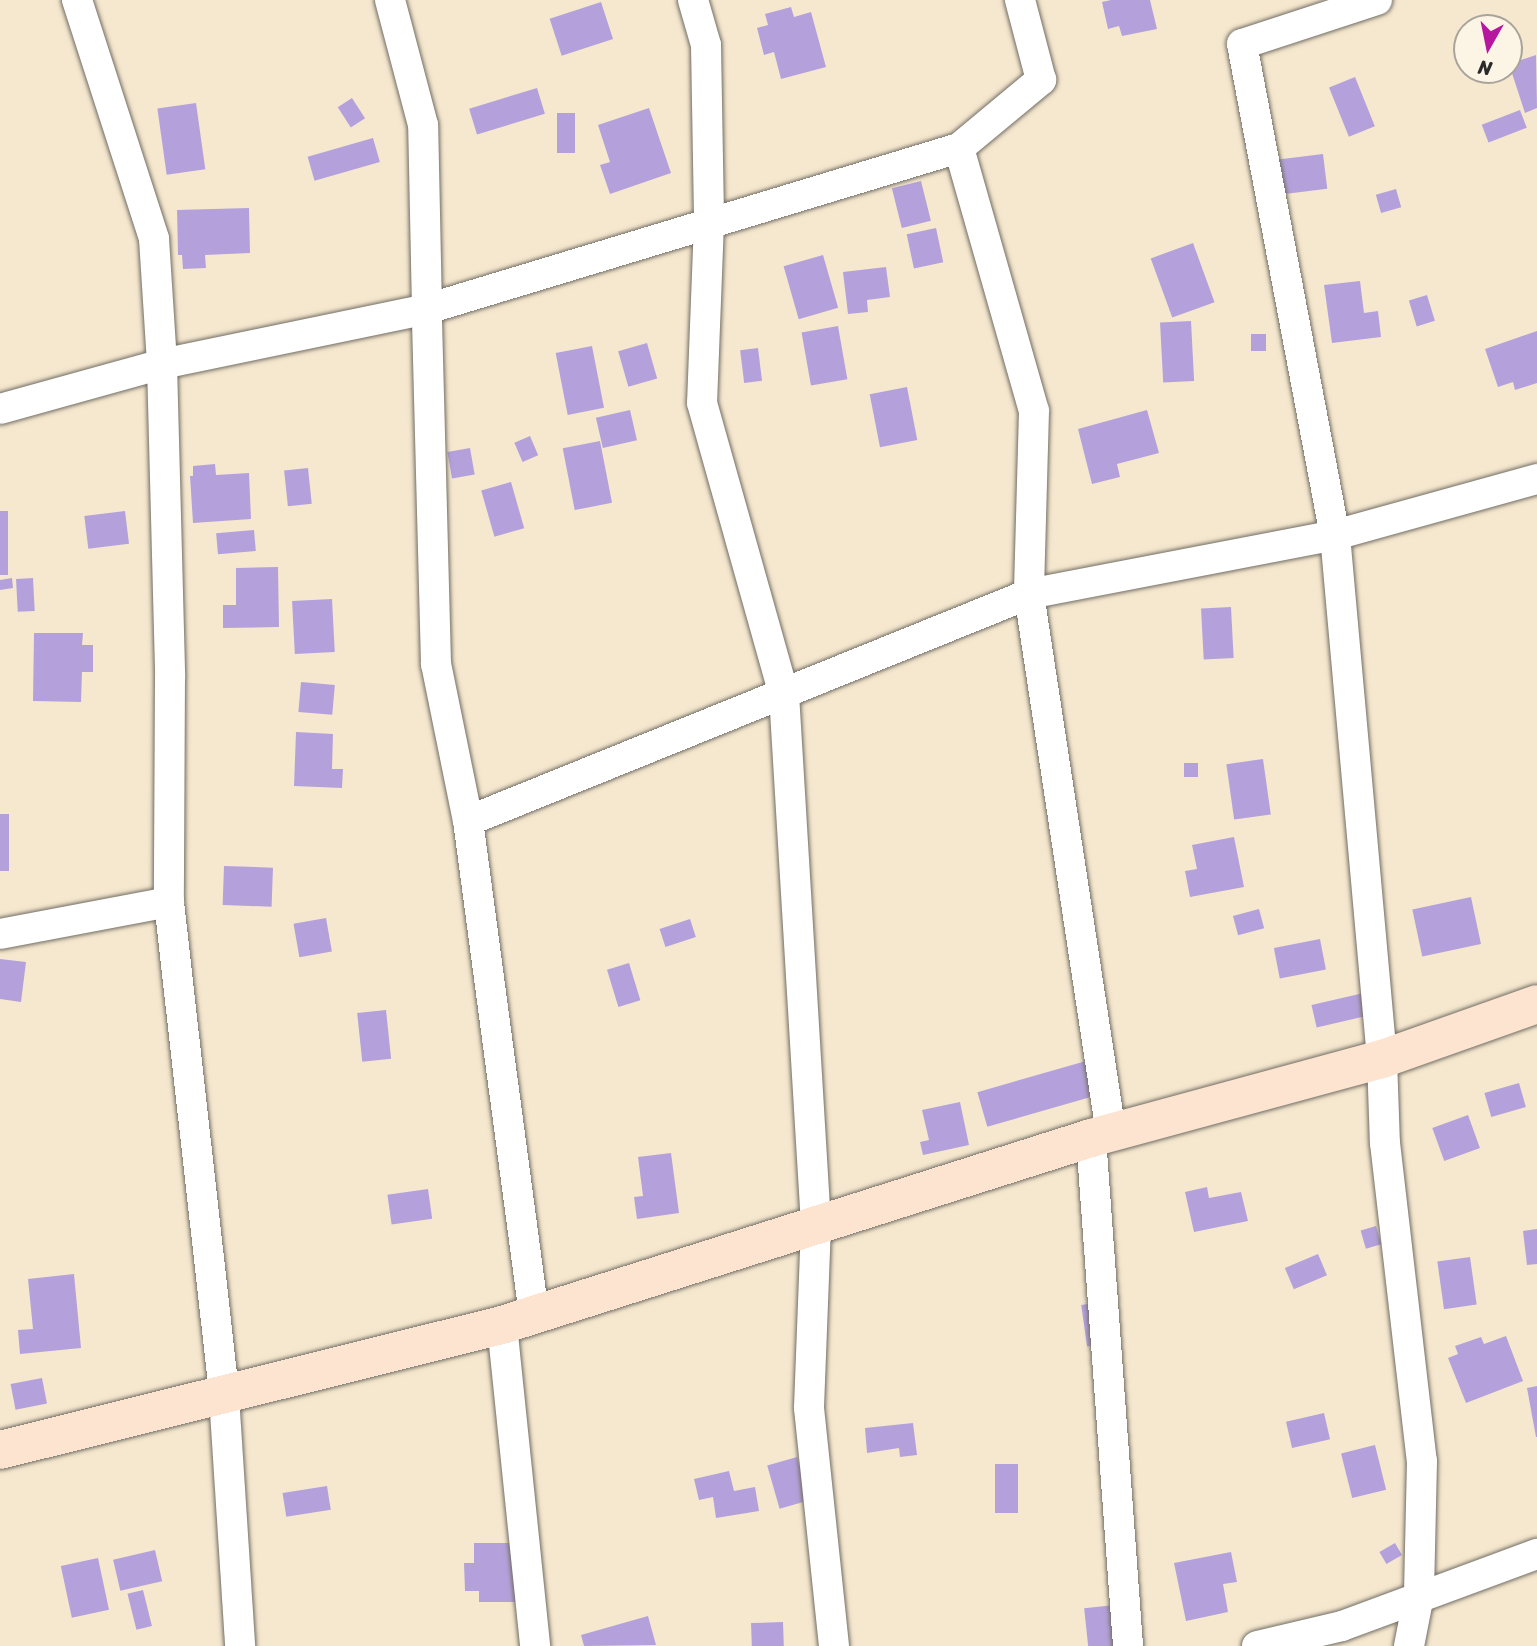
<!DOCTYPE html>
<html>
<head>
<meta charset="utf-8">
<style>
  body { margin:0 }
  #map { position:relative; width:1537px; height:1646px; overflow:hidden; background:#f6e8cf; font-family:Sriracha,sans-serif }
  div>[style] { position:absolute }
  .building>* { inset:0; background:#b4a1db; transform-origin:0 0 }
  .roads { filter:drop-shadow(0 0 2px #726d64) drop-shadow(0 0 2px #726d64) }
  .street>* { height:30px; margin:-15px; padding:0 15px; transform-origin:15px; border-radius:15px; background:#fff }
  .secondary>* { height:38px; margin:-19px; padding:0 19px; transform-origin:19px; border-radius:19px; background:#fde4d1 }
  span { translate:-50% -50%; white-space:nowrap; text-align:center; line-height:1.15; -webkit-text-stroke:6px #fcf5e5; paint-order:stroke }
  .north { position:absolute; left:1453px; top:14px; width:70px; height:70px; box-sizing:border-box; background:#fcf5e5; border:2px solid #a8a49b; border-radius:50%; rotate:189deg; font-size:19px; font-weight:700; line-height:28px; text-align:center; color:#2b2b2b }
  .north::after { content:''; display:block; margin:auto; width:24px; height:32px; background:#b5179e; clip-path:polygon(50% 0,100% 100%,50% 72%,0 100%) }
</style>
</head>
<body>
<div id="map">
  <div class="building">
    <i style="clip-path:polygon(1111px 0,1150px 0,1157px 29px,1122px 36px,1119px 26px,1108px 29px,1102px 2px)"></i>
    <i style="left:601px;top:2px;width:39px;height:54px;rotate:72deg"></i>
    <i style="clip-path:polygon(791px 7px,794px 17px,811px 12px,826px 67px,781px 79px,774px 52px,764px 55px,757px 28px,768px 25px,765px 14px)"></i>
    <i style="clip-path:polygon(1536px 55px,1537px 108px,1525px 113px,1509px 64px)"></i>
    <i style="left:1355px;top:77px;width:53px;height:28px;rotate:68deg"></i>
    <i style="left:537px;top:88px;width:27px;height:71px;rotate:73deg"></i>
    <i style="left:352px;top:98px;width:24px;height:17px;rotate:57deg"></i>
    <i style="left:196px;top:103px;width:67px;height:39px;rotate:82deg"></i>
    <i style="clip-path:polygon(649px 108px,671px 173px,610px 194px,600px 165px,610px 162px,598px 125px)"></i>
    <i style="left:1520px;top:110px;width:19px;height:41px;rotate:69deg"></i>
    <i style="left:557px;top:113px;width:18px;height:40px"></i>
    <i style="left:373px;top:138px;width:25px;height:68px;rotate:74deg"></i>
    <i style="left:1323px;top:154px;width:35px;height:47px;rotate:83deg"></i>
    <i style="left:921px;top:181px;width:41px;height:30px;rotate:76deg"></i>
    <i style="left:1396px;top:189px;width:19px;height:21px;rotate:74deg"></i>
    <i style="clip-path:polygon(249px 208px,250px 253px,205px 255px,206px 268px,183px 269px,182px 255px,178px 255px,177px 210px)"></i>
    <i style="left:936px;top:228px;width:35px;height:30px;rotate:78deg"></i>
    <i style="left:1193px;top:243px;width:63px;height:45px;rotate:70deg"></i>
    <i style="left:823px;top:255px;width:55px;height:41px;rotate:74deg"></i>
    <i style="clip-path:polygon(886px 267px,890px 297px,867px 300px,868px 312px,848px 314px,843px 272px)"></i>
    <i style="clip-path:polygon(1360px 281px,1364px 313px,1378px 311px,1381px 337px,1332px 343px,1324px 285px)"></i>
    <i style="left:1427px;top:295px;width:27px;height:19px;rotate:73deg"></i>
    <i style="left:1191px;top:321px;width:60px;height:31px;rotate:87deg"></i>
    <i style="left:838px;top:326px;width:54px;height:37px;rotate:80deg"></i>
    <i style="clip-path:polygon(1537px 331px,1537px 383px,1515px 390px,1513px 382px,1498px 387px,1485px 349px)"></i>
    <i style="left:1251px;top:334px;width:15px;height:17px"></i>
    <i style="left:647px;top:343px;width:37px;height:30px;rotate:74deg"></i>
    <i style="left:592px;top:346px;width:63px;height:37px;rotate:79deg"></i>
    <i style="left:758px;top:348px;width:33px;height:18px;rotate:83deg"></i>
    <i style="left:907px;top:387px;width:54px;height:38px;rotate:79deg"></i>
    <i style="left:630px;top:410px;width:31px;height:35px;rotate:77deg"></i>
    <i style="clip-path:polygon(1147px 410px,1159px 453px,1117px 464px,1120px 477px,1092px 484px,1078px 429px)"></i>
    <i style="left:530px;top:436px;width:21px;height:17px;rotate:67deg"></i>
    <i style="left:600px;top:441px;width:63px;height:38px;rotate:79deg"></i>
    <i style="left:470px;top:448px;width:27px;height:23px;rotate:80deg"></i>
    <i style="clip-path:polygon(215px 464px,216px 475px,249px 473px,251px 519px,193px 523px,190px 476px,193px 476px,193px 466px)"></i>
    <i style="left:308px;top:468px;width:36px;height:24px;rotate:84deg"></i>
    <i style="left:511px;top:482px;width:48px;height:31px;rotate:74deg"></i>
    <i style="left:0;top:511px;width:8px;height:64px"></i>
    <i style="left:125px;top:511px;width:33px;height:41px;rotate:83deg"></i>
    <i style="left:254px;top:530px;width:21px;height:38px;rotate:85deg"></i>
    <i style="clip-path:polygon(278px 567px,279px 627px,223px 628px,223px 605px,236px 605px,236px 568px)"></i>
    <i style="clip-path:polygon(12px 578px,13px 588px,0 590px,0 580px)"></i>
    <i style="left:33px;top:578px;width:33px;height:17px;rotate:87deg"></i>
    <i style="left:332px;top:599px;width:53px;height:40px;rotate:87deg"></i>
    <i style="left:1231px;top:607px;width:51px;height:30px;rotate:87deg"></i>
    <i style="clip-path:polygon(34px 633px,83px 633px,82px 645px,93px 645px,93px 672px,82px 672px,81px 702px,33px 701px)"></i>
    <i style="left:301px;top:682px;width:34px;height:30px;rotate:5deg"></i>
    <i style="clip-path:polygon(296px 732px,333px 734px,332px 769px,343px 769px,342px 788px,294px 786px)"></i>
    <i style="left:1263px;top:759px;width:56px;height:37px;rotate:82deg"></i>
    <i style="left:1184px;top:763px;width:14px;height:14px"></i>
    <i style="left:0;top:814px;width:9px;height:57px"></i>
    <i style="clip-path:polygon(1234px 837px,1244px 887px,1190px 897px,1185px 871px,1197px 869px,1192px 845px)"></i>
    <i style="left:224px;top:866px;width:49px;height:39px;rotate:2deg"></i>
    <i style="left:1471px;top:897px;width:48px;height:60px;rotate:78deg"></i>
    <i style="left:1259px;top:909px;width:20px;height:27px;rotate:75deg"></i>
    <i style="left:326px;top:918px;width:34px;height:33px;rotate:80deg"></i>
    <i style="left:690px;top:919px;width:19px;height:32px;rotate:72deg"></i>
    <i style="left:1320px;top:939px;width:31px;height:47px;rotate:79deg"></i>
    <i style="clip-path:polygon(0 959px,26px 962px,21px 1002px,0 999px)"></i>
    <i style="left:629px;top:963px;width:39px;height:23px;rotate:73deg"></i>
    <i style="left:1368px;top:992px;width:23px;height:58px;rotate:77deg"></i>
    <i style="left:386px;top:1010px;width:49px;height:29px;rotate:84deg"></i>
    <i style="left:1086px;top:1061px;width:36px;height:113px;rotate:74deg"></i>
    <i style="left:1519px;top:1083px;width:25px;height:36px;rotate:74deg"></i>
    <i style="clip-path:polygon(960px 1102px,969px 1145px,923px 1155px,920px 1142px,929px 1140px,922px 1110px)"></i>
    <i style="left:1468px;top:1115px;width:35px;height:38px;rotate:70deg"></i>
    <i style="clip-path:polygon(671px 1153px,679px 1213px,637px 1219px,634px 1197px,643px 1196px,638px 1157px)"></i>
    <i style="clip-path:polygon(1207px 1187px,1209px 1198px,1241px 1192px,1248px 1221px,1194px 1232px,1185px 1192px)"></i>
    <i style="left:428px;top:1189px;width:30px;height:41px;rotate:82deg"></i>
    <i style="left:1376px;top:1226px;width:19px;height:16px;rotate:74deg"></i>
    <i style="clip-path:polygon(1537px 1229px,1537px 1264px,1527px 1265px,1523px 1231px)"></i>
    <i style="left:1318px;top:1254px;width:23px;height:36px;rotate:67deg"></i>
    <i style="left:1470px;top:1257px;width:48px;height:33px;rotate:82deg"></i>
    <i style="clip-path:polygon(74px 1274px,81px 1348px,20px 1354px,18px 1330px,33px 1329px,28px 1279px)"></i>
    <i style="left:1102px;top:1302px;width:42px;height:21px;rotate:82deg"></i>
    <i style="clip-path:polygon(1506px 1336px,1523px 1381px,1466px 1403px,1448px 1358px,1458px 1354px,1455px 1346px,1481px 1337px,1484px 1344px)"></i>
    <i style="left:42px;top:1378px;width:26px;height:32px;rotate:79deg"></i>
    <i style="clip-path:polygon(1537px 1386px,1537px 1437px,1536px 1437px,1527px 1388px)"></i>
    <i style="left:1324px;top:1413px;width:27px;height:39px;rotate:77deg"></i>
    <i style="clip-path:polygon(913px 1423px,917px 1455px,900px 1457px,899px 1448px,867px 1453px,865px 1428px)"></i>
    <i style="left:1375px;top:1445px;width:46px;height:35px;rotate:76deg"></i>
    <i style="left:797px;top:1457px;width:45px;height:31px;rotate:74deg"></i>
    <i style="left:995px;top:1464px;width:23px;height:49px"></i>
    <i style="clip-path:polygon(729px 1471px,734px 1491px,755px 1487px,759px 1511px,716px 1518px,713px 1497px,699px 1500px,694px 1479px)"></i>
    <i style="left:327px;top:1486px;width:24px;height:45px;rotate:81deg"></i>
    <i style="clip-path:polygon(474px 1543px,521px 1543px,522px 1602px,479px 1602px,479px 1591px,465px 1591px,464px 1563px,474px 1563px)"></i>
    <i style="left:1395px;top:1543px;width:14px;height:18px;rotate:60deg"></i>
    <i style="left:155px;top:1550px;width:32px;height:43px;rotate:77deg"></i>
    <i style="clip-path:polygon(1231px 1552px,1237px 1582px,1223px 1584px,1228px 1612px,1186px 1621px,1174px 1563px)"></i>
    <i style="left:98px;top:1558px;width:53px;height:38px;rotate:78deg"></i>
    <i style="left:143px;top:1590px;width:37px;height:16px;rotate:76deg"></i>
    <i style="left:1115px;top:1605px;width:41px;height:31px;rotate:84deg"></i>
    <i style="clip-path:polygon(648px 1616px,656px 1645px,584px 1646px,581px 1635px)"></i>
    <i style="left:783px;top:1622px;width:24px;height:32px;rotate:88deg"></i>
  </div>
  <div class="roads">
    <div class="street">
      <i style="left:77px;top:0;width:251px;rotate:72.1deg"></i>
      <i style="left:154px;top:239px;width:125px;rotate:86.3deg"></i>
      <i style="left:162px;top:364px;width:314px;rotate:88.5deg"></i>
      <i style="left:170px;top:678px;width:224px;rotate:90.3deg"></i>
      <i style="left:169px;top:902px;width:497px;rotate:83.6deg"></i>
      <i style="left:224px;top:1396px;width:251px;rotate:86.3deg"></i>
      <i style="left:693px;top:0;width:47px;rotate:73.9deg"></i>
      <i style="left:706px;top:45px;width:177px;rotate:89deg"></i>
      <i style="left:709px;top:222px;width:181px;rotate:92.2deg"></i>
      <i style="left:702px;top:403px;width:302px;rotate:74.3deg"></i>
      <i style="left:784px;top:694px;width:532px;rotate:86.55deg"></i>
      <i style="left:816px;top:1225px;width:183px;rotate:92.2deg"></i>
      <i style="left:809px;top:1408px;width:239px;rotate:84deg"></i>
      <i style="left:1377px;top:0;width:142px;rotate:161.9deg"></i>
      <i style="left:1242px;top:44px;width:500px;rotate:79.3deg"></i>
      <i style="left:1335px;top:535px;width:526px;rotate:84.87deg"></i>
      <i style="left:1382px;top:1059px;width:84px;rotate:88deg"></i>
      <i style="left:1385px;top:1143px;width:320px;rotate:83.4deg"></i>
      <i style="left:1422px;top:1461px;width:134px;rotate:91.3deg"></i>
      <i style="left:1419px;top:1595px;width:52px;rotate:101.1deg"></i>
      <i style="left:959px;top:148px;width:273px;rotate:74.1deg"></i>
      <i style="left:1034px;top:411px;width:183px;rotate:91.6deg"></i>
      <i style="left:1029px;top:594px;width:545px;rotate:81.35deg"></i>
      <i style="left:0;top:409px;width:168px;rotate:-15.5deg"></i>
      <i style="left:162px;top:364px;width:271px;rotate:-11.7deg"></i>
      <i style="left:427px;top:309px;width:184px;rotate:-91.2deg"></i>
      <i style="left:423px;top:125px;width:129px;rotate:-104.8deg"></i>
      <i style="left:468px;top:821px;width:605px;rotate:-22.03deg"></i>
      <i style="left:1029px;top:594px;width:312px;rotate:-10.9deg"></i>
      <i style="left:1335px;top:535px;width:210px;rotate:-15.5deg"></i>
      <i style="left:0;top:934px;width:172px;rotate:-10.7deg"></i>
      <i style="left:1091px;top:1138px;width:509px;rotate:85.83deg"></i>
      <i style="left:534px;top:1315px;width:498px;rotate:-97.6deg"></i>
      <i style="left:468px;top:821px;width:160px;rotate:-101.5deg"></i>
      <i style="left:436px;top:664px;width:355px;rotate:-91.5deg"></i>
      <i style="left:427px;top:309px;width:556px;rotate:-16.84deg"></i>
      <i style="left:959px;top:148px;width:107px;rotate:-39.7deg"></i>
      <i style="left:1041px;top:80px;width:83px;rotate:-104.7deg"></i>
      <i style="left:502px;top:1325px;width:323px;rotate:84.1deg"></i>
      <i style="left:1257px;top:1646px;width:87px;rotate:-13.2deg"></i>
      <i style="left:1342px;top:1626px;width:208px;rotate:-20.3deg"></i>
    </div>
    <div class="secondary">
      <i style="left:0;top:1450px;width:517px;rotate:-13.98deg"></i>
      <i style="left:502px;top:1325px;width:618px;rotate:-17.61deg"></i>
      <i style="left:1091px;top:1138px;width:302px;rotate:-15.2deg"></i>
      <i style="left:1382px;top:1059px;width:164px;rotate:-19.5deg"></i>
    </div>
  </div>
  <div class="north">N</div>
</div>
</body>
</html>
